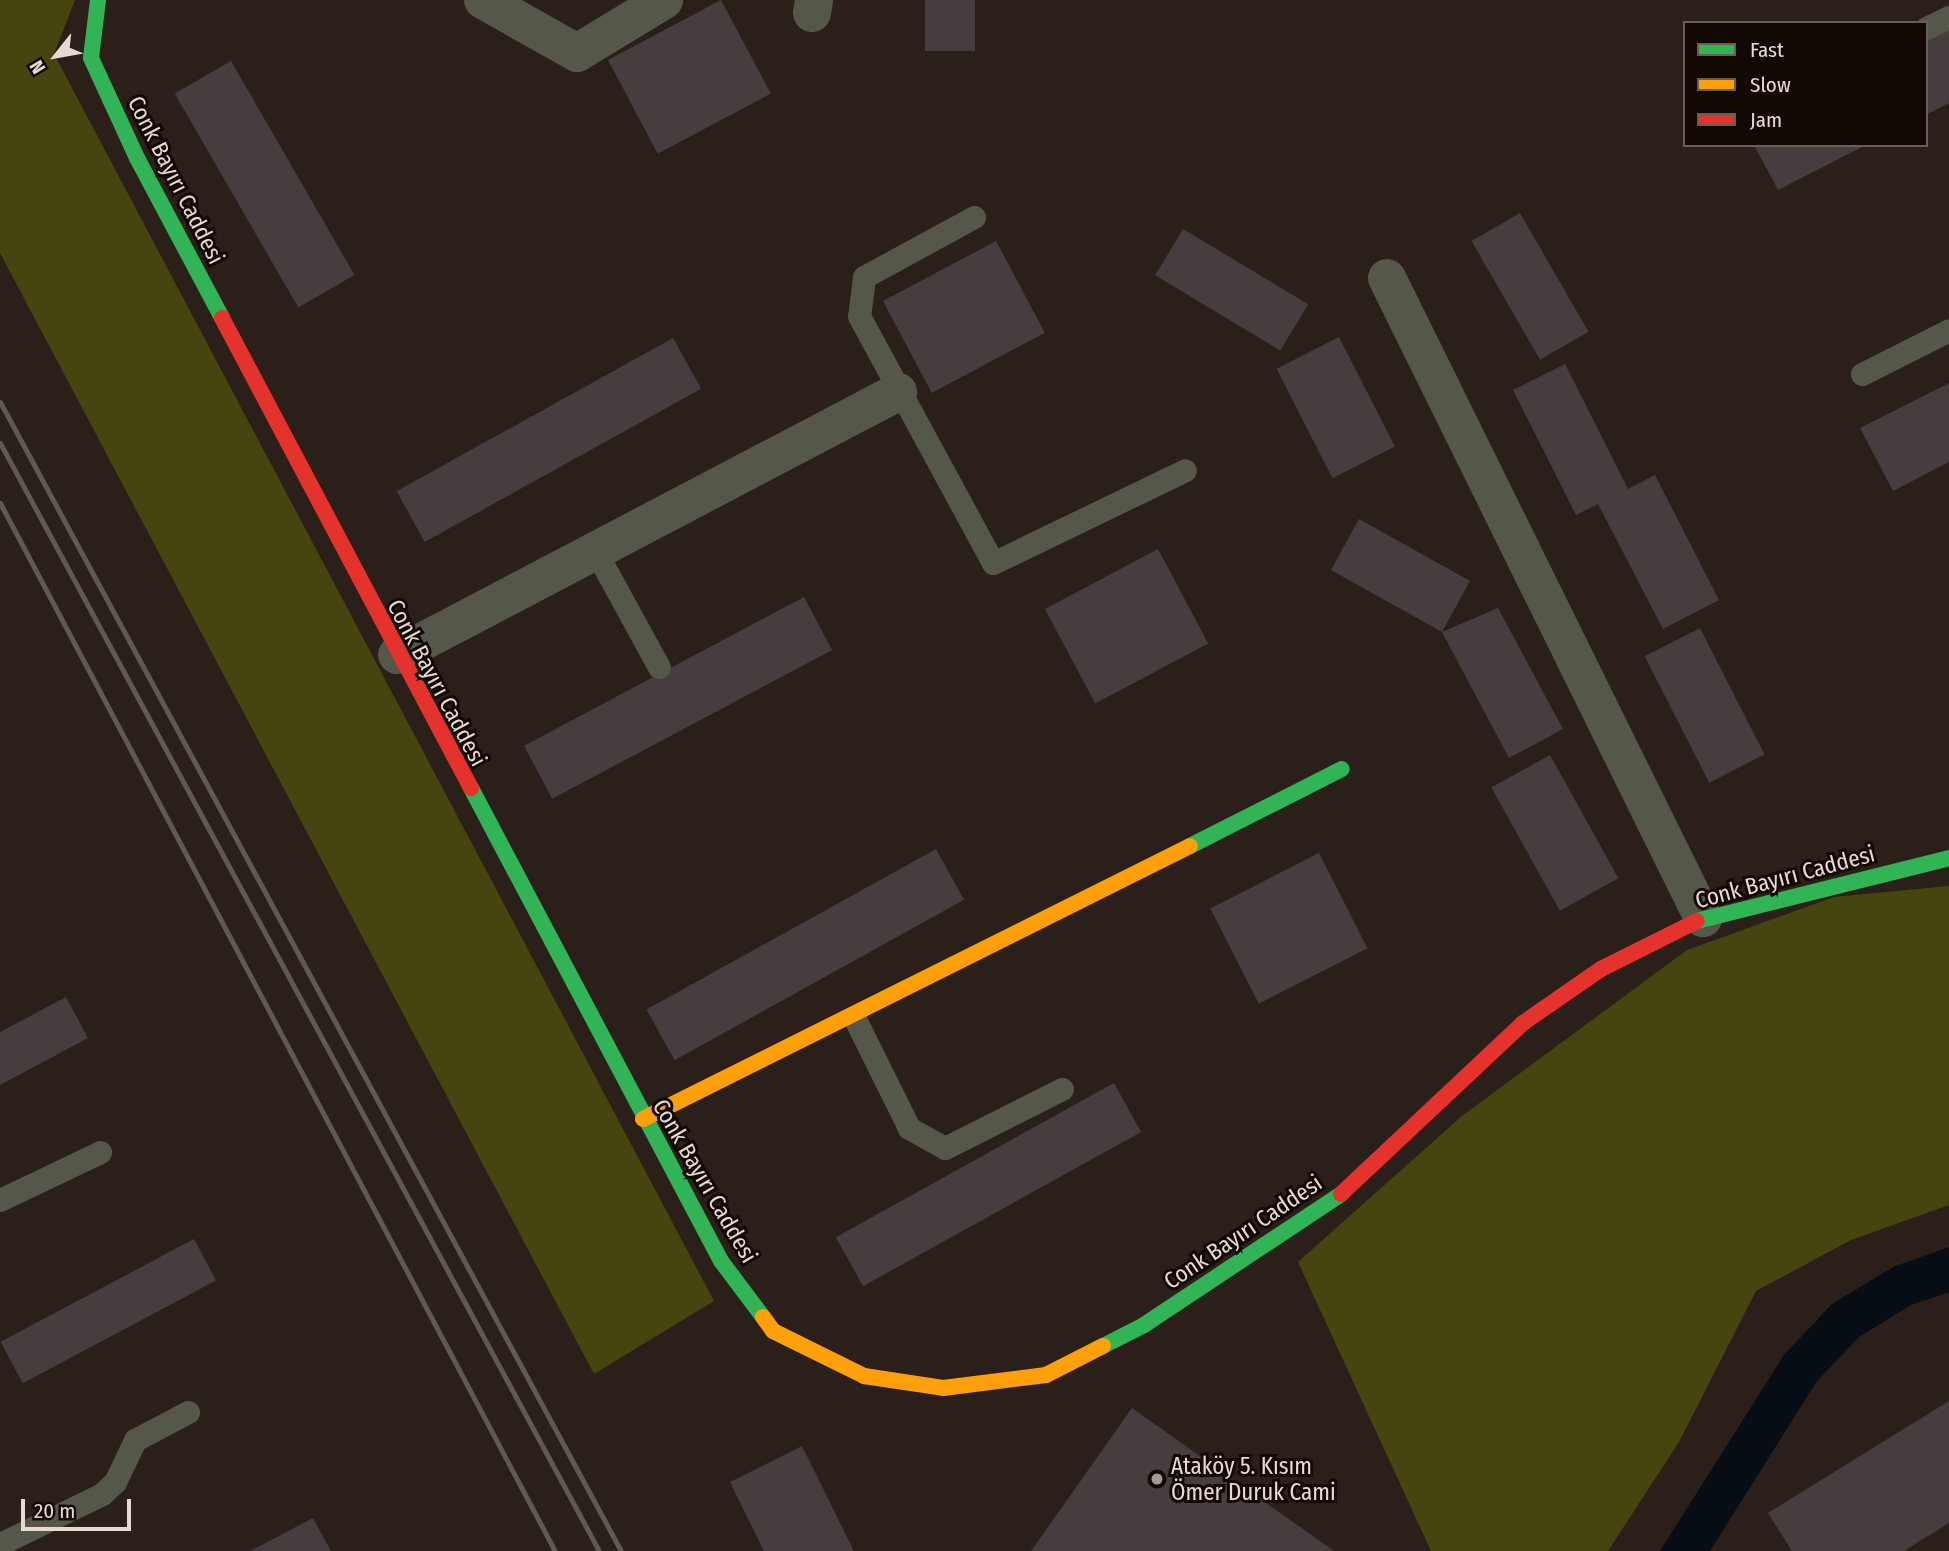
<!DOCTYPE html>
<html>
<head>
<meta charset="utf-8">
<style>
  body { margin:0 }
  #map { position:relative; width:1949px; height:1551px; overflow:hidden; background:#2a1f19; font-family:"Fira Sans Condensed",sans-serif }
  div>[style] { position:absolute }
  .green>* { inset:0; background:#46450f }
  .water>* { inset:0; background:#060d14 }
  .building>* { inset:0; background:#463d3e; transform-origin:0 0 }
  .lane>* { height:23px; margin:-11.5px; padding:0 11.5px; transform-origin:11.5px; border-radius:11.5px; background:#55574b }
  .street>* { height:38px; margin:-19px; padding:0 19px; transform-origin:19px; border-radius:19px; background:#55574b }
  .fast>* { height:16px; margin:-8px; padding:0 8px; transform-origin:8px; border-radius:8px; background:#30b455 }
  .slow>* { height:16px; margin:-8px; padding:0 8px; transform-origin:8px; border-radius:8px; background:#ff9f0a }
  .jam>* { height:16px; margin:-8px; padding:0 8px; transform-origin:8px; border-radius:8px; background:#e5322d }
  .rail>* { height:5px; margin:-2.5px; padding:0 2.5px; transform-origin:2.5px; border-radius:2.5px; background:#5d5a52 }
  .dots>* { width:19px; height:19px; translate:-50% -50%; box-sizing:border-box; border:4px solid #120905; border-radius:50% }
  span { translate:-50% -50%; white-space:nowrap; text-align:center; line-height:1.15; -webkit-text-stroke:6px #120905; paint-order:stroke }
  .street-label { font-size:23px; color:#e8dad3 }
  .poi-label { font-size:23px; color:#e8dad3 }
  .left { translate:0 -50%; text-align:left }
  .legend { position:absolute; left:1683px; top:21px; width:245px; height:126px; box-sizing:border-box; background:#120905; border:2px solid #685d57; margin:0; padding:9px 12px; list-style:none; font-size:21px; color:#e8dad3 }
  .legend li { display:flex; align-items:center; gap:14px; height:35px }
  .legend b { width:35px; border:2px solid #685d57 }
  .north { position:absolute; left:21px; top:21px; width:70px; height:70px; -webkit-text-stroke:5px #120905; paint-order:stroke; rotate:239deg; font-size:19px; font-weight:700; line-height:28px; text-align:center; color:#e8dad3 }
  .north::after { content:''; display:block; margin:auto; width:24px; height:32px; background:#e8dad3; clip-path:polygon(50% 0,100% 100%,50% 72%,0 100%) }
  .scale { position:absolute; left:21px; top:1499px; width:110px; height:32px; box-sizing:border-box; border:4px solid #e8dad3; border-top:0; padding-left:9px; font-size:21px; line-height:24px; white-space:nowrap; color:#e8dad3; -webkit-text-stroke:5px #120905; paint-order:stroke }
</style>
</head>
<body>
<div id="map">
  <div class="green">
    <i style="clip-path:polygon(0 0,75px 0,54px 54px,714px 1301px,594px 1374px,0 253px)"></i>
    <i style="clip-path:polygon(1949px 886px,1949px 1205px,1851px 1240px,1756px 1291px,1679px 1442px,1608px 1551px,1431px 1551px,1298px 1262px,1462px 1116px,1687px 950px,1834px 897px)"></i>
  </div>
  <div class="water">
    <i style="clip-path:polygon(1949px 1247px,1949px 1292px,1911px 1305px,1859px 1337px,1817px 1381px,1710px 1551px,1660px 1551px,1784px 1355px,1832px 1304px,1893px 1267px)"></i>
  </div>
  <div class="building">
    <i style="left:721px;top:0;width:106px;height:128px;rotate:62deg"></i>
    <i style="left:925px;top:0;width:50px;height:51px"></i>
    <i style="clip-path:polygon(1949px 23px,1949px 103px,1926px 115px,1926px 35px)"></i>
    <i style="left:231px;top:61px;width:247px;height:65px;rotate:60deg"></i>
    <i style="clip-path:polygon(1754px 145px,1866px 145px,1778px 190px)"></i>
    <i style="left:1520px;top:213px;width:137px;height:56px;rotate:60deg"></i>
    <i style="left:1183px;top:229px;width:146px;height:54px;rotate:31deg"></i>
    <i style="left:996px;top:241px;width:104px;height:128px;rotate:62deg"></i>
    <i style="left:1339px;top:337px;width:123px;height:70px;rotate:63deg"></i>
    <i style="left:673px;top:338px;width:58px;height:316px;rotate:61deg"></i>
    <i style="clip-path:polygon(1565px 364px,1628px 489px,1655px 475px,1719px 600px,1663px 629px,1598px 504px,1576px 515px,1513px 390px)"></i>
    <i style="clip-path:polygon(1949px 383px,1949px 462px,1893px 491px,1860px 428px)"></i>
    <i style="clip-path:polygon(1359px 519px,1470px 581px,1442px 632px,1498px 608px,1563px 729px,1509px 758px,1442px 632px,1331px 570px)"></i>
    <i style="left:1158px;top:549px;width:107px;height:128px;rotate:62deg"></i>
    <i style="left:804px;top:597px;width:60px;height:317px;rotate:62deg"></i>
    <i style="left:1700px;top:628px;width:142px;height:62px;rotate:63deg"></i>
    <i style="left:1550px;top:755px;width:141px;height:67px;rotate:61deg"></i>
    <i style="left:936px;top:849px;width:58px;height:331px;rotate:61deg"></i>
    <i style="left:1319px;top:853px;width:107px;height:122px;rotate:63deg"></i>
    <i style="clip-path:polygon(66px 997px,88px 1038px,0 1085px,0 1032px)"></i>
    <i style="left:1114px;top:1083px;width:56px;height:318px;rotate:61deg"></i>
    <i style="left:194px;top:1239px;width:47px;height:219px;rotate:62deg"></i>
    <i style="clip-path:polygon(1949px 1401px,1949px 1523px,1904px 1551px,1792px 1551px,1768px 1513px)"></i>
    <i style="clip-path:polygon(1132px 1408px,1334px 1551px,1031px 1551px)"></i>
    <i style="clip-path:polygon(802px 1446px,854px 1551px,764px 1551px,730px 1482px)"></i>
    <i style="clip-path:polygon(313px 1518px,331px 1551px,250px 1551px)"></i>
  </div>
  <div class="lane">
    <i style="left:1926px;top:28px;width:25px;rotate:-26deg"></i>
    <i style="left:974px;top:217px;width:125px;rotate:151.4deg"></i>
    <i style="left:864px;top:277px;width:39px;rotate:97deg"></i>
    <i style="left:859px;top:316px;width:281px;rotate:61.5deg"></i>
    <i style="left:993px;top:563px;width:213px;rotate:-25.8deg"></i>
    <i style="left:1862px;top:374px;width:97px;rotate:-26.8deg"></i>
    <i style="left:596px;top:552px;width:131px;rotate:61.3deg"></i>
    <i style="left:854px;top:1017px;width:124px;rotate:63.6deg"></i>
    <i style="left:909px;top:1128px;width:41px;rotate:29.1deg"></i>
    <i style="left:945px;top:1148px;width:131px;rotate:-26.8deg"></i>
    <i style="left:0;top:1200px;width:111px;rotate:-25.6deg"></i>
    <i style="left:0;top:1544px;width:114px;rotate:-26.1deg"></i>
    <i style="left:102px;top:1494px;width:18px;rotate:-43deg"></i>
    <i style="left:115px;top:1482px;width:47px;rotate:-64.5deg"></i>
    <i style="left:135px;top:1440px;width:60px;rotate:-27.8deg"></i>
  </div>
  <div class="street">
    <i style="left:483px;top:0;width:108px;rotate:29.4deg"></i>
    <i style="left:577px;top:53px;width:102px;rotate:-31.3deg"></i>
    <i style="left:812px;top:13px;width:13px;rotate:-81deg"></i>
    <i style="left:1387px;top:278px;width:714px;rotate:63.72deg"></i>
    <i style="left:397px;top:655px;width:566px;rotate:-27.7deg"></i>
  </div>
  <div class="fast">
    <i style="left:98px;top:0;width:58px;rotate:96.9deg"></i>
    <i style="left:91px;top:58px;width:110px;rotate:65.3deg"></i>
    <i style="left:137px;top:158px;width:181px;rotate:62deg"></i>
    <i style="left:471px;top:788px;width:535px;rotate:62.14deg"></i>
    <i style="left:721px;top:1261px;width:70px;rotate:53.1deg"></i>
    <i style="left:1190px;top:846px;width:170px;rotate:-26.9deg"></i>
    <i style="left:1697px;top:921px;width:260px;rotate:-14deg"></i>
    <i style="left:1103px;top:1346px;width:46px;rotate:-27.1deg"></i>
    <i style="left:1144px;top:1325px;width:237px;rotate:-33.6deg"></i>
  </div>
  <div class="slow">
    <i style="left:643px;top:1119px;width:611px;rotate:-26.52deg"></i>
    <i style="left:763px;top:1317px;width:17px;rotate:54deg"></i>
    <i style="left:773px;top:1331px;width:102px;rotate:26.3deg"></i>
    <i style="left:864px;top:1376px;width:80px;rotate:8.6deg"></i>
    <i style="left:943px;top:1388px;width:104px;rotate:-7.2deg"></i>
    <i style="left:1046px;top:1375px;width:64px;rotate:-27deg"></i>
  </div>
  <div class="jam">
    <i style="left:222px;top:318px;width:532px;rotate:62.09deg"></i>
    <i style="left:1341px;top:1194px;width:250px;rotate:-43.2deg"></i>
    <i style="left:1523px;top:1023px;width:95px;rotate:-34.7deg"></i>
    <i style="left:1601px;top:969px;width:107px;rotate:-26.6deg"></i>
  </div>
  <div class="rail">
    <i style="left:0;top:402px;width:1306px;rotate:61.61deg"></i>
    <i style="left:0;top:443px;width:1260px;rotate:61.6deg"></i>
    <i style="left:0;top:503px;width:1186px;rotate:62.1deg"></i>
  </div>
  <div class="dots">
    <i style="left:1157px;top:1479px;background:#a69992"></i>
  </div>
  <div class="street-label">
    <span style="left:176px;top:180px;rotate:63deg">Conk Bayırı Caddesi</span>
    <span style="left:437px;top:683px;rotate:62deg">Conk Bayırı Caddesi</span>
    <span style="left:1785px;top:877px;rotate:-15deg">Conk Bayırı Caddesi</span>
    <span style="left:705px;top:1181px;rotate:60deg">Conk Bayırı Caddesi</span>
    <span style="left:1243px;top:1232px;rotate:-34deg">Conk Bayırı Caddesi</span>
  </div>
  <div class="poi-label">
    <span class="left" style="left:1171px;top:1479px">Ataköy 5. Kısım<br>Ömer Duruk Cami</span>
  </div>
  <ul class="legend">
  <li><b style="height:9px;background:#30b455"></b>Fast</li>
  <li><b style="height:9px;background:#ff9f0a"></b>Slow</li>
  <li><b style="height:9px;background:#e5322d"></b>Jam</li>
  </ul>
  <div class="north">N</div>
  <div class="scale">20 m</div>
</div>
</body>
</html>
